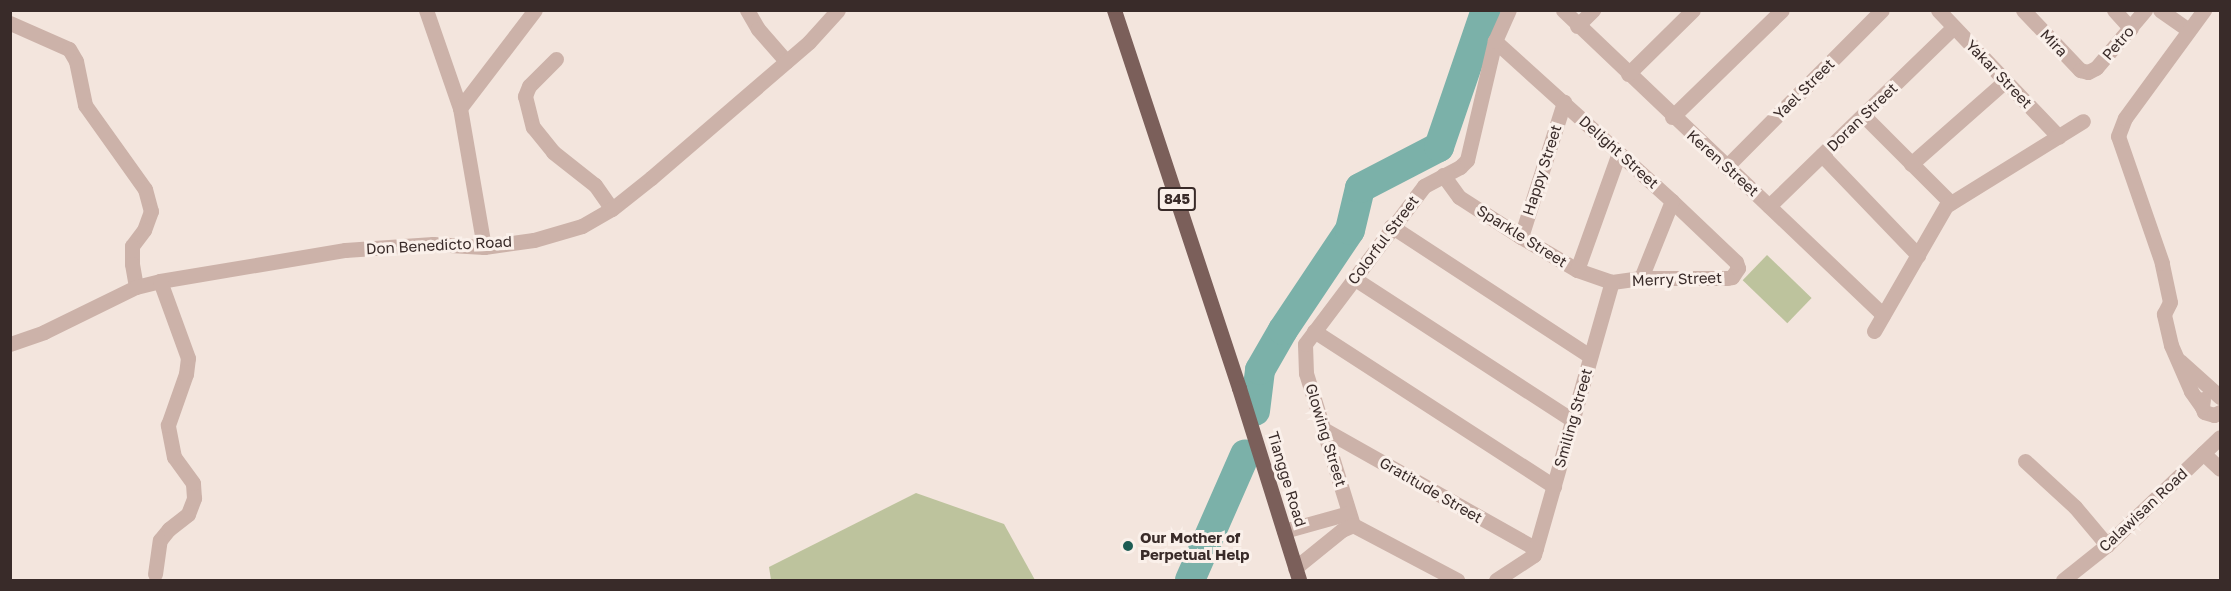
<!DOCTYPE html>
<html>
<head>
<meta charset="utf-8">
<style>
  body { margin:0 }
  #map { position:relative; width:2231px; height:591px; overflow:hidden; background:#f3e5dd; font-family:"Golos Text",sans-serif }
  div>[style] { position:absolute }
  .green>* { inset:0; background:#bdc39d; transform-origin:0 0 }
  .river>* { height:30px; margin:-15px; padding:0 15px; transform-origin:15px; border-radius:15px; background:#7bb1a9 }
  .minor>* { height:15px; margin:-7.5px; padding:0 7.5px; transform-origin:7.5px; border-radius:7.5px; background:#ccb2a9 }
  .major>* { height:15px; margin:-7.5px; padding:0 7.5px; transform-origin:7.5px; border-radius:7.5px; background:#7b5f5a }
  .dots>* { width:16px; height:16px; translate:-50% -50%; box-sizing:border-box; border:3px solid #faf0ea; border-radius:50% }
  span { translate:-50% -50%; white-space:nowrap; text-align:center; line-height:1.15; -webkit-text-stroke:6px #faf0ea; paint-order:stroke }
  .shield-label span { padding:2px 4px; background:#faf0ea; border:2px solid; border-radius:4px; -webkit-text-stroke-width:0 }
  .shield-label { font-size:14px; color:#392b29; font-weight:700 }
  .street-label { font-size:15px; color:#392b29 }
  .poi-label { font-size:15px; color:#392b29; font-weight:700 }
  .left { translate:0 -50%; text-align:left }
  .frame { position:absolute; inset:0; border:12px solid #392b29; pointer-events:none }
</style>
</head>
<body>
<div id="map">
  <div class="green">
    <i style="left:1767px;top:255px;width:62px;height:35px;rotate:44deg"></i>
    <i style="clip-path:polygon(916px 493px,1004px 524px,1035px 580px,771px 580px,769px 567px)"></i>
  </div>
  <div class="river">
    <i style="left:1255px;top:411px;width:41px;rotate:-83deg"></i>
    <i style="left:1260px;top:370px;width:46px;rotate:-60.1deg"></i>
    <i style="left:1283px;top:330px;width:120px;rotate:-56.2deg"></i>
    <i style="left:1350px;top:230px;width:43px;rotate:-76.6deg"></i>
    <i style="left:1360px;top:188px;width:89px;rotate:-27.4deg"></i>
    <i style="left:1439px;top:147px;width:145px;rotate:-71.1deg"></i>
    <i style="left:1190px;top:580px;width:137px;rotate:-66.3deg"></i>
  </div>
  <div class="minor">
    <i style="left:426px;top:10px;width:104px;rotate:70.9deg"></i>
    <i style="left:460px;top:108px;width:141px;rotate:80.2deg"></i>
    <i style="left:747px;top:10px;width:22px;rotate:60deg"></i>
    <i style="left:758px;top:29px;width:43px;rotate:48.8deg"></i>
    <i style="left:1563px;top:10px;width:442px;rotate:43.6deg"></i>
    <i style="left:1938px;top:10px;width:175px;rotate:46.4deg"></i>
    <i style="left:2023px;top:10px;width:83px;rotate:46.5deg"></i>
    <i style="left:2080px;top:70px;width:8px;rotate:14deg"></i>
    <i style="left:2088px;top:72px;width:9px;rotate:-27deg"></i>
    <i style="left:2096px;top:68px;width:76px;rotate:-49.8deg"></i>
    <i style="left:2114px;top:10px;width:25px;rotate:48deg"></i>
    <i style="left:2160px;top:10px;width:35px;rotate:35deg"></i>
    <i style="left:10px;top:23px;width:64px;rotate:23.8deg"></i>
    <i style="left:69px;top:49px;width:14px;rotate:60deg"></i>
    <i style="left:76px;top:61px;width:45px;rotate:78.4deg"></i>
    <i style="left:85px;top:105px;width:103px;rotate:54.5deg"></i>
    <i style="left:145px;top:189px;width:23px;rotate:75deg"></i>
    <i style="left:151px;top:211px;width:20px;rotate:110deg"></i>
    <i style="left:144px;top:230px;width:20px;rotate:127deg"></i>
    <i style="left:132px;top:246px;width:18px;rotate:90deg"></i>
    <i style="left:132px;top:264px;width:23px;rotate:80deg"></i>
    <i style="left:1577px;top:26px;width:23px;rotate:-45deg"></i>
    <i style="left:556px;top:59px;width:38px;rotate:135deg"></i>
    <i style="left:529px;top:86px;width:11px;rotate:112deg"></i>
    <i style="left:525px;top:96px;width:32px;rotate:76deg"></i>
    <i style="left:533px;top:127px;width:32px;rotate:51deg"></i>
    <i style="left:553px;top:152px;width:53px;rotate:38.2deg"></i>
    <i style="left:595px;top:185px;width:29px;rotate:55deg"></i>
    <i style="left:1628px;top:74px;width:91px;rotate:-44.6deg"></i>
    <i style="left:460px;top:108px;width:123px;rotate:-52.6deg"></i>
    <i style="left:1863px;top:115px;width:124px;rotate:45deg"></i>
    <i style="left:1672px;top:117px;width:153px;rotate:-44.2deg"></i>
    <i style="left:1822px;top:155px;width:139px;rotate:46.2deg"></i>
    <i style="left:1911px;top:164px;width:125px;rotate:-41.4deg"></i>
    <i style="left:1726px;top:167px;width:221px;rotate:-45.2deg"></i>
    <i style="left:1443px;top:175px;width:27px;rotate:54deg"></i>
    <i style="left:1459px;top:197px;width:74px;rotate:32.8deg"></i>
    <i style="left:1521px;top:237px;width:65px;rotate:30.5deg"></i>
    <i style="left:1577px;top:270px;width:37px;rotate:19deg"></i>
    <i style="left:1612px;top:282px;width:29px;rotate:-8deg"></i>
    <i style="left:1641px;top:278px;width:86px"></i>
    <i style="left:1727px;top:278px;width:5px;rotate:-11deg"></i>
    <i style="left:1732px;top:277px;width:11px;rotate:-56deg"></i>
    <i style="left:1738px;top:268px;width:6px;rotate:-108deg"></i>
    <i style="left:1736px;top:262px;width:88px;rotate:-136.4deg"></i>
    <i style="left:1672px;top:201px;width:239px;rotate:-137.9deg"></i>
    <i style="left:1769px;top:206px;width:257px;rotate:-44.1deg"></i>
    <i style="left:1391px;top:226px;width:238px;rotate:33.2deg"></i>
    <i style="left:1521px;top:237px;width:142px;rotate:-72.3deg"></i>
    <i style="left:1577px;top:270px;width:124px;rotate:-70.3deg"></i>
    <i style="left:1641px;top:278px;width:83px;rotate:-68.1deg"></i>
    <i style="left:1355px;top:279px;width:259px;rotate:33deg"></i>
    <i style="left:1314px;top:331px;width:286px;rotate:32.9deg"></i>
    <i style="left:1874px;top:331px;width:144px;rotate:-60.1deg"></i>
    <i style="left:1946px;top:206px;width:161px;rotate:-31.8deg"></i>
    <i style="left:10px;top:344px;width:36px;rotate:-19deg"></i>
    <i style="left:44px;top:332px;width:102px;rotate:-26.1deg"></i>
    <i style="left:136px;top:287px;width:25px;rotate:-14deg"></i>
    <i style="left:160px;top:281px;width:188px;rotate:-9.5deg"></i>
    <i style="left:345px;top:250px;width:88px;rotate:-3.9deg"></i>
    <i style="left:433px;top:244px;width:51px;rotate:3.4deg"></i>
    <i style="left:484px;top:247px;width:50px;rotate:-8deg"></i>
    <i style="left:534px;top:240px;width:50px;rotate:-16.3deg"></i>
    <i style="left:582px;top:226px;width:34px;rotate:-30deg"></i>
    <i style="left:612px;top:209px;width:50px;rotate:-38.5deg"></i>
    <i style="left:651px;top:178px;width:208px;rotate:-40.7deg"></i>
    <i style="left:809px;top:42px;width:43px;rotate:-47.8deg"></i>
    <i style="left:2180px;top:361px;width:54px;rotate:42deg"></i>
    <i style="left:2203px;top:399px;width:8px;rotate:97deg"></i>
    <i style="left:2202px;top:407px;width:5px;rotate:68deg"></i>
    <i style="left:2204px;top:412px;width:10px;rotate:17deg"></i>
    <i style="left:2214px;top:415px;width:7px;rotate:-27deg"></i>
    <i style="left:2202px;top:407px;width:19px;rotate:-125deg"></i>
    <i style="left:2191px;top:391px;width:50px;rotate:-113.5deg"></i>
    <i style="left:2171px;top:345px;width:32px;rotate:-103deg"></i>
    <i style="left:2164px;top:314px;width:13px;rotate:-63deg"></i>
    <i style="left:2170px;top:302px;width:40px;rotate:-102deg"></i>
    <i style="left:2162px;top:263px;width:134px;rotate:-109.1deg"></i>
    <i style="left:2118px;top:136px;width:19px;rotate:-69deg"></i>
    <i style="left:2125px;top:118px;width:134px;rotate:-53.8deg"></i>
    <i style="left:1325px;top:430px;width:242px;rotate:29.4deg"></i>
    <i style="left:2203px;top:453px;width:23px;rotate:43deg"></i>
    <i style="left:2025px;top:461px;width:68px;rotate:42.6deg"></i>
    <i style="left:2075px;top:507px;width:50px;rotate:49.9deg"></i>
    <i style="left:1353px;top:525px;width:159px;rotate:-107.2deg"></i>
    <i style="left:1306px;top:373px;width:29px;rotate:-92deg"></i>
    <i style="left:1305px;top:344px;width:198px;rotate:-53deg"></i>
    <i style="left:1424px;top:186px;width:41px;rotate:-27.8deg"></i>
    <i style="left:1460px;top:167px;width:10px;rotate:-45deg"></i>
    <i style="left:1467px;top:160px;width:122px;rotate:-76.8deg"></i>
    <i style="left:1495px;top:41px;width:34px;rotate:-66deg"></i>
    <i style="left:1353px;top:525px;width:118px;rotate:27.9deg"></i>
    <i style="left:1284px;top:531px;width:67px;rotate:-15.5deg"></i>
    <i style="left:1295px;top:568px;width:60px;rotate:-39deg"></i>
    <i style="left:1342px;top:530px;width:12px;rotate:-24deg"></i>
    <i style="left:155px;top:574px;width:34px;rotate:-82deg"></i>
    <i style="left:160px;top:540px;width:14px;rotate:-51deg"></i>
    <i style="left:169px;top:529px;width:24px;rotate:-38deg"></i>
    <i style="left:188px;top:514px;width:17px;rotate:-69deg"></i>
    <i style="left:194px;top:498px;width:15px;rotate:-94deg"></i>
    <i style="left:193px;top:483px;width:32px;rotate:-126deg"></i>
    <i style="left:174px;top:457px;width:33px;rotate:-101deg"></i>
    <i style="left:168px;top:425px;width:54px;rotate:-70.6deg"></i>
    <i style="left:186px;top:374px;width:16px;rotate:-83deg"></i>
    <i style="left:188px;top:358px;width:82px;rotate:-110deg"></i>
    <i style="left:1496px;top:580px;width:45px;rotate:-33.3deg"></i>
    <i style="left:1534px;top:555px;width:284px;rotate:-74.1deg"></i>
    <i style="left:2063px;top:580px;width:56px;rotate:-38.5deg"></i>
    <i style="left:2107px;top:545px;width:156px;rotate:-43.7deg"></i>
  </div>
  <div class="major">
    <i style="left:1114px;top:10px;width:398px;rotate:71.7deg"></i>
    <i style="left:1239px;top:388px;width:201px;rotate:72.6deg"></i>
  </div>
  <div class="dots">
    <i style="left:1128px;top:546px;background:#1d5c54"></i>
  </div>
  <div class="shield-label">
    <span style="left:1177px;top:199px">845</span>
  </div>
  <div class="street-label">
    <span style="left:2054px;top:43px;rotate:46deg">Mira</span>
    <span style="left:2118px;top:43px;rotate:-49deg">Petro</span>
    <span style="left:1999px;top:74px;rotate:46deg">Yakar Street</span>
    <span style="left:1804px;top:89px;rotate:-45deg">Yael Street</span>
    <span style="left:1862px;top:117px;rotate:-44deg">Doran Street</span>
    <span style="left:1619px;top:152px;rotate:42deg">Delight Street</span>
    <span style="left:1723px;top:163px;rotate:42deg">Keren Street</span>
    <span style="left:1542px;top:170px;rotate:-72deg">Happy Street</span>
    <span style="left:1522px;top:236px;rotate:32deg">Sparkle Street</span>
    <span style="left:1383px;top:240px;rotate:-53deg">Colorful Street</span>
    <span style="left:439px;top:245px;rotate:-3deg">Don Benedicto Road</span>
    <span style="left:1677px;top:279px;rotate:-2deg">Merry Street</span>
    <span style="left:1573px;top:418px;rotate:-74deg">Smiling Street</span>
    <span style="left:1326px;top:435px;rotate:73deg">Glowing Street</span>
    <span style="left:1287px;top:479px;rotate:73deg">Tiangge Road</span>
    <span style="left:1431px;top:490px;rotate:30deg">Gratitude Street</span>
    <span style="left:2143px;top:510px;rotate:-43deg">Calawisan Road</span>
  </div>
  <div class="poi-label">
    <span class="left" style="left:1140px;top:546px">Our Mother of<br>Perpetual Help</span>
  </div>
  <div class="frame"></div>
</div>
</body>
</html>
